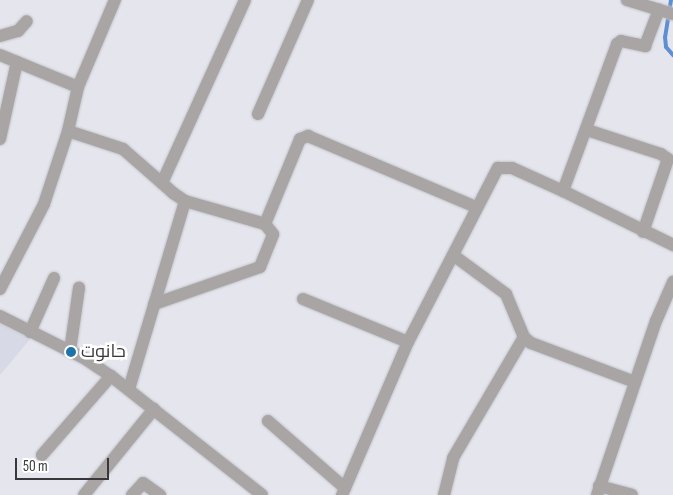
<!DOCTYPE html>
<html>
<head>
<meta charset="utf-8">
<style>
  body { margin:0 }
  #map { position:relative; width:673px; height:495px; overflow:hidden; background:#e5e5ed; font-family:"Sofia Sans Condensed",Cairo,sans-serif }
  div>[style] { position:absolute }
  .built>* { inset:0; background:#d7d9e7 }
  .stream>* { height:4px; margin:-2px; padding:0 2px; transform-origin:2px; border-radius:2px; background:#5d8fd2 }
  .roads { filter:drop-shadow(0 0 1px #c2c2c9) drop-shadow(0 0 1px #c2c2c9) }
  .minor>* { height:12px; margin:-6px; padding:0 6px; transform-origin:6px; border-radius:6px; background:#a8a5a4 }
  .dots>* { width:14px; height:14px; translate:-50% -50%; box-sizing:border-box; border:2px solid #fff; border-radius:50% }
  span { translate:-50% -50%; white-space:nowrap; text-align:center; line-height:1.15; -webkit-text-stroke:5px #fff; paint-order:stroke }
  .poi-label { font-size:18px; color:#38383b }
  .left { translate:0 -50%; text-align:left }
  .scale { position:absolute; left:15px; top:458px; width:94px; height:22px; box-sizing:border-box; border:2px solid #38383b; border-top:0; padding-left:6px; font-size:15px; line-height:18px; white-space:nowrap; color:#38383b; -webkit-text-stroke:4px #fff; paint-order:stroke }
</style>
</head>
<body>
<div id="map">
  <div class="built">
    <i style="clip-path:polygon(0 323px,31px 338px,0 375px)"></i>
  </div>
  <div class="stream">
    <i style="left:671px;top:0;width:37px;rotate:99deg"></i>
    <i style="left:665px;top:37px;width:10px;rotate:84deg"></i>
    <i style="left:666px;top:47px;width:11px;rotate:49deg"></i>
  </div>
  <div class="roads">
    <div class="minor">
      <i style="left:245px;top:0;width:201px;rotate:114.4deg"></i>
      <i style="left:162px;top:183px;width:15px;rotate:42deg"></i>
      <i style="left:173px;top:193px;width:14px;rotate:34deg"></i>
      <i style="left:185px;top:201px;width:83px;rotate:16deg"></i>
      <i style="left:265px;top:224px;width:92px;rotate:-67.6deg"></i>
      <i style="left:300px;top:139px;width:9px;rotate:-21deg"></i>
      <i style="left:308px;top:136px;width:182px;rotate:22.9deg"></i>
      <i style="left:627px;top:0;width:48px;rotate:16.9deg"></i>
      <i style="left:0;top:36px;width:19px;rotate:-16deg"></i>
      <i style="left:18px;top:31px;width:13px;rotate:-48deg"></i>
      <i style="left:0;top:55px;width:84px;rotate:22.3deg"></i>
      <i style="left:258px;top:114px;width:124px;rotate:-66.3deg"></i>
      <i style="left:587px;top:130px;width:78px;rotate:18deg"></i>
      <i style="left:661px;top:154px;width:9px;rotate:36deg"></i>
      <i style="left:668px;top:159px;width:77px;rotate:108.9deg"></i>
      <i style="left:68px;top:131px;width:58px;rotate:18.1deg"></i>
      <i style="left:123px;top:149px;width:52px;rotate:41.1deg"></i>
      <i style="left:0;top:139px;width:79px;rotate:-77.6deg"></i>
      <i style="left:563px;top:191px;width:157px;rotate:-69.8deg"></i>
      <i style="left:617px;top:44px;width:5px;rotate:-37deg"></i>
      <i style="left:621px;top:41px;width:25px;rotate:12deg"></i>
      <i style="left:645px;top:46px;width:39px;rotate:-69deg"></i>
      <i style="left:453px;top:255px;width:66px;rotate:36.3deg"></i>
      <i style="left:506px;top:294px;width:47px;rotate:67.3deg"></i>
      <i style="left:524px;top:337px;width:9px;rotate:41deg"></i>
      <i style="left:531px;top:343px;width:111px;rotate:20.6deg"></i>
      <i style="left:0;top:289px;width:96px;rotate:-62.6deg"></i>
      <i style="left:44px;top:204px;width:77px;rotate:-71.8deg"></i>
      <i style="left:68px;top:131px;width:45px;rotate:-77.2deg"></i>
      <i style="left:78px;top:87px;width:95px;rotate:-67deg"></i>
      <i style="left:303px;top:299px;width:113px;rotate:22.3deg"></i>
      <i style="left:154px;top:304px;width:112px;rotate:-19.2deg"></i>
      <i style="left:260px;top:267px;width:35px;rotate:-68deg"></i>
      <i style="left:273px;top:234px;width:13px;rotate:-129deg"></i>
      <i style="left:0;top:316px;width:94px;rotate:26.6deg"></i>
      <i style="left:84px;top:358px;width:32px;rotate:34deg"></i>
      <i style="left:111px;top:376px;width:192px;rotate:38.2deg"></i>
      <i style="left:30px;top:332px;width:59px;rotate:-66deg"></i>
      <i style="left:70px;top:351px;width:64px;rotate:-81.9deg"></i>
      <i style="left:129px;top:389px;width:196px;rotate:-73.4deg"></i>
      <i style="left:268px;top:421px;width:102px;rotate:41deg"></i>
      <i style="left:42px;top:455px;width:105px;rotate:-48.9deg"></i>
      <i style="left:599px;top:486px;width:34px;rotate:15deg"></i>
      <i style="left:84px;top:495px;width:111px;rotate:-50.9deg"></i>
      <i style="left:132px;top:495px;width:16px;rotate:-47deg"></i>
      <i style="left:143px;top:483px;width:21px;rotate:35deg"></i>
      <i style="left:342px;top:495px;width:167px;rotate:-66.7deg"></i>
      <i style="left:408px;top:342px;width:196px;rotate:-62.7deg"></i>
      <i style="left:498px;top:168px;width:14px"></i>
      <i style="left:512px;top:168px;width:56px;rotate:24.3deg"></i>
      <i style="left:563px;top:191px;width:123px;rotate:26.1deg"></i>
      <i style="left:444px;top:495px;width:38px;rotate:-76deg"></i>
      <i style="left:453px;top:458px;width:140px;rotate:-59.6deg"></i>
      <i style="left:597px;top:495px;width:184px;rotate:-71.3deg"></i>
      <i style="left:656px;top:321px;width:43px;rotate:-66.4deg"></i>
    </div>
  </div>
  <div class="dots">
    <i style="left:71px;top:352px;background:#1e74a4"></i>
  </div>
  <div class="poi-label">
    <span class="left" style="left:81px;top:352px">حانوت</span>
  </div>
  <div class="scale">50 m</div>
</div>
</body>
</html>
